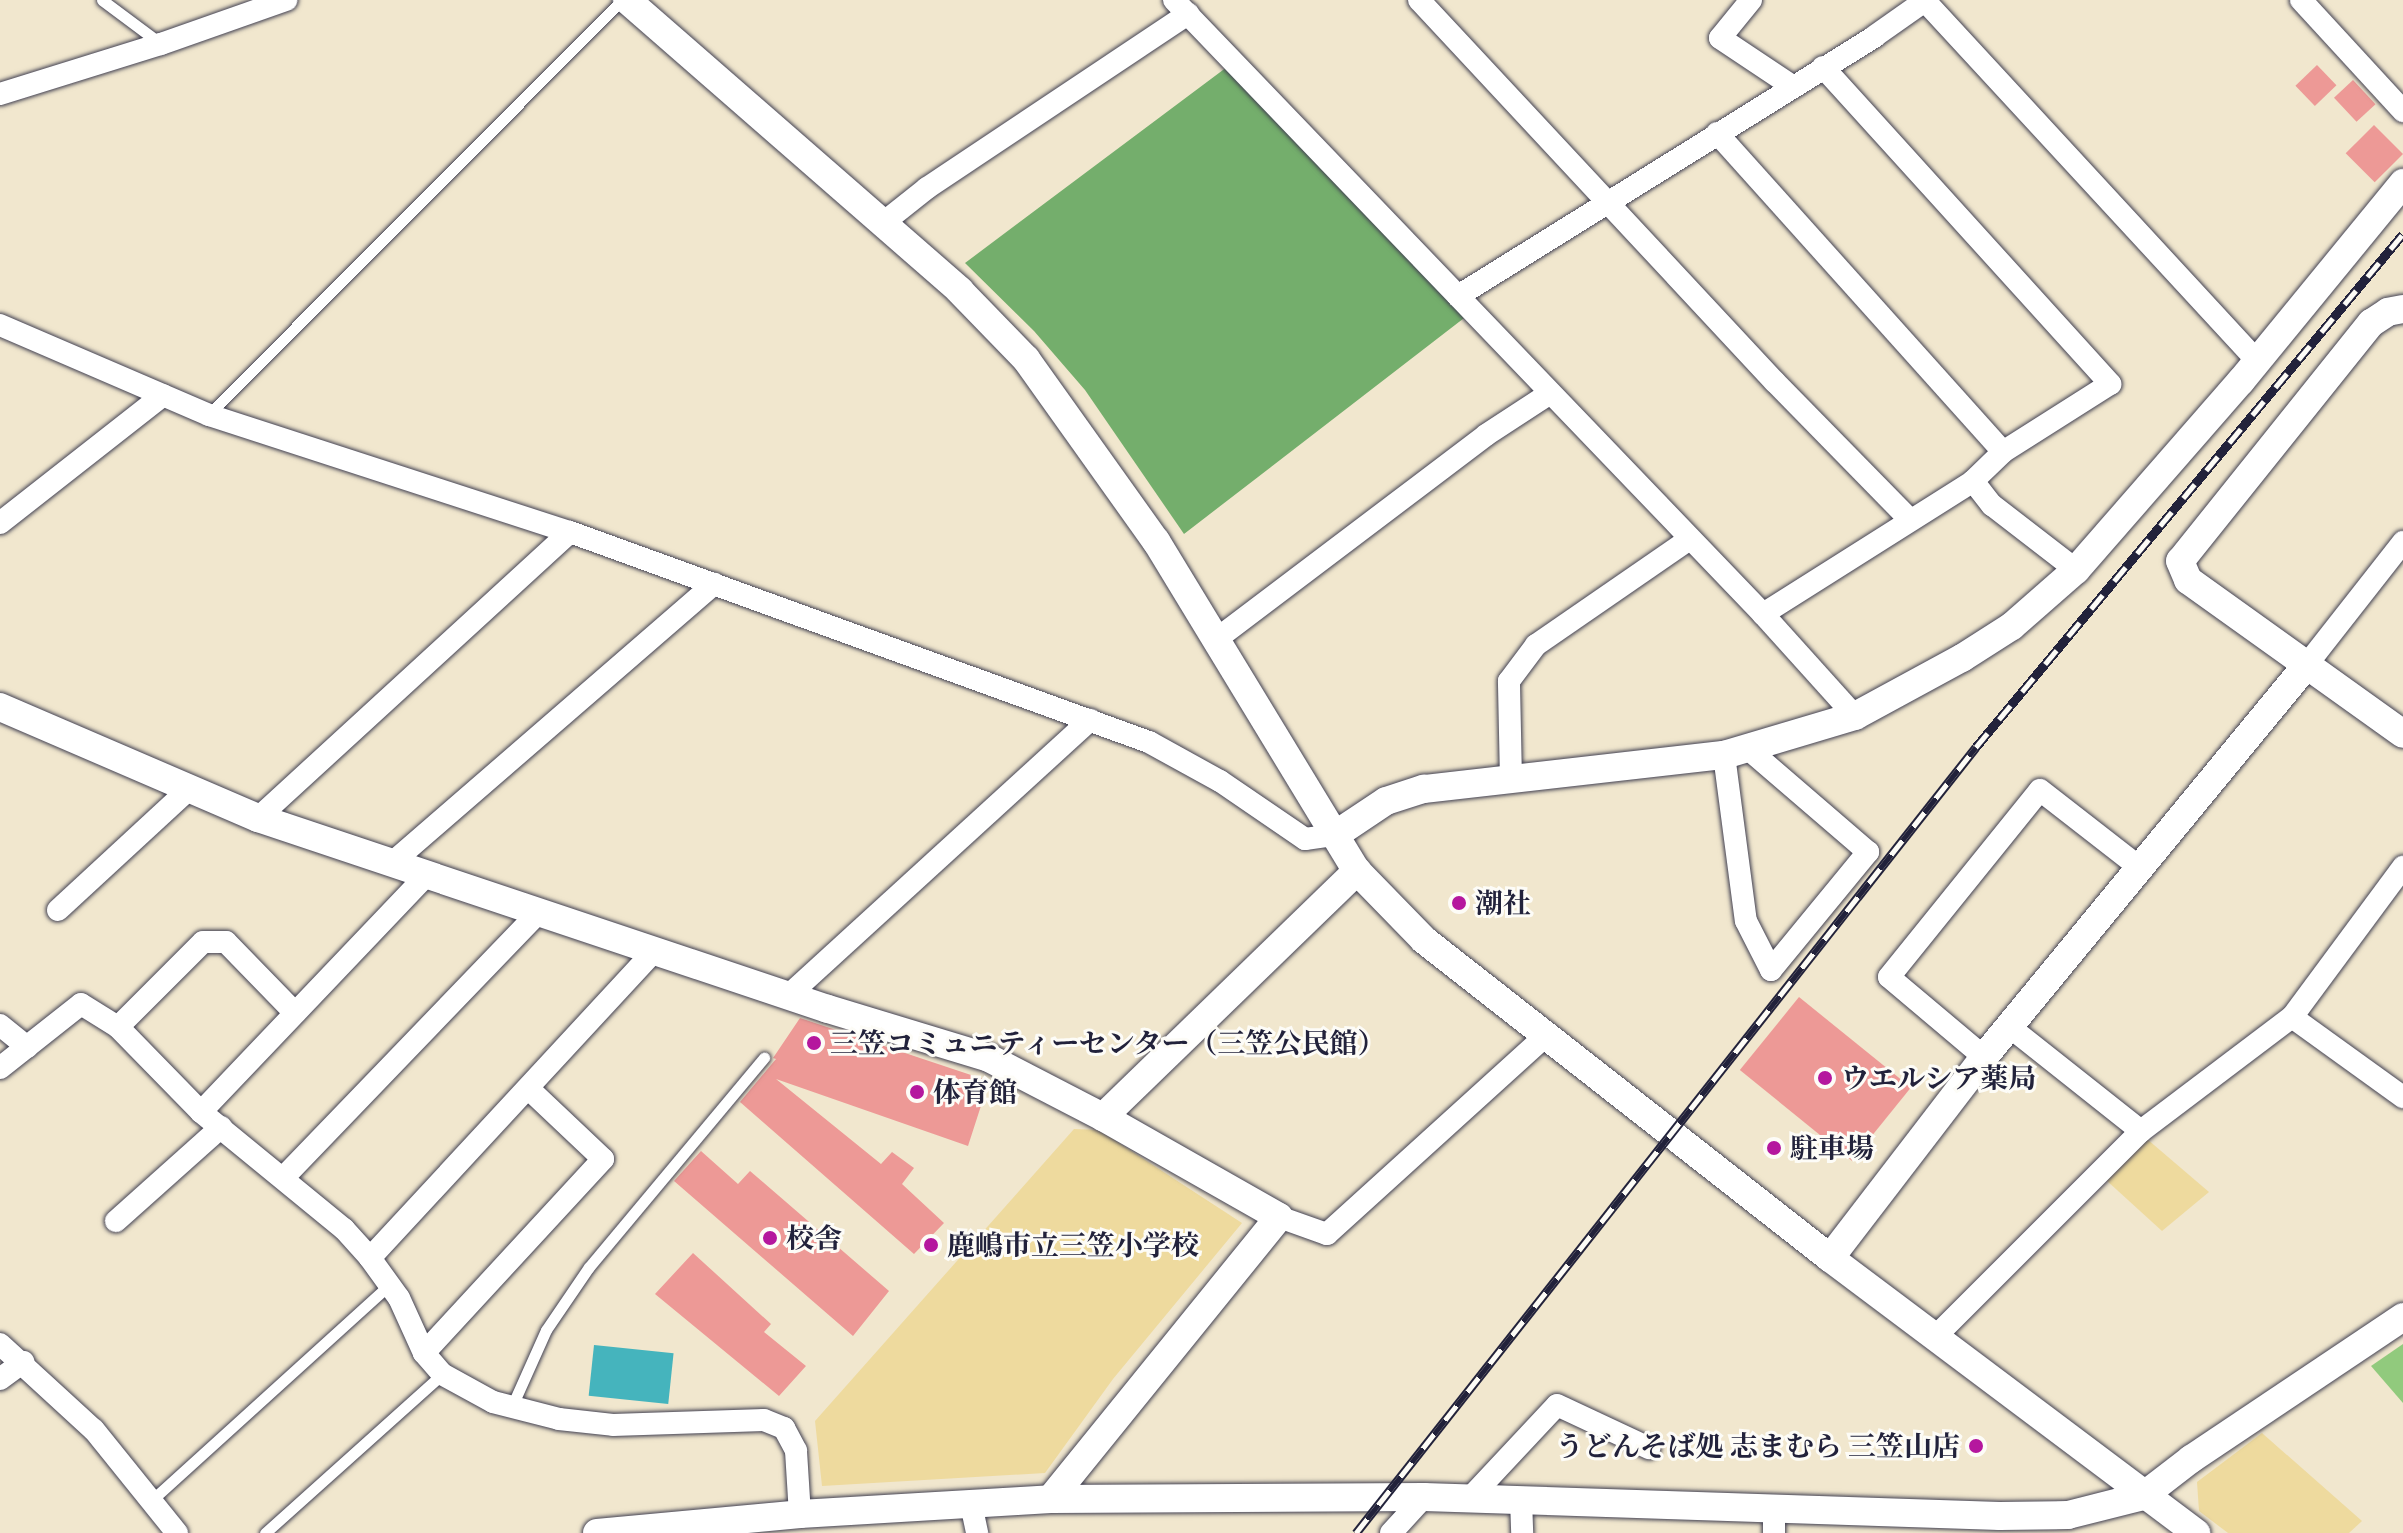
<!DOCTYPE html>
<html>
<head>
<meta charset="utf-8">
<style>
  body { margin:0 }
  #map { position:relative; width:2403px; height:1533px; overflow:hidden; background:#f1e7ce; font-family:"Gentium Book Plus","Noto Serif JP",serif }
  div>[style] { position:absolute }
  .green>* { inset:0; background:#91ca7d }
  .forest>* { inset:0; background:#74ae6c }
  .sand>* { inset:0; background:#eeda9e }
  .water>* { inset:0; background:#45b4bd; transform-origin:0 0 }
  .building>* { inset:0; background:#ed9996; transform-origin:0 0 }
  .roads { filter:drop-shadow(0 0 2px #414051) drop-shadow(0 0 2px #414051) }
  .service>* { height:11px; margin:-5.5px; padding:0 5.5px; transform-origin:5.5px; border-radius:5.5px; background:#fff }
  .minor>* { height:22px; margin:-11px; padding:0 11px; transform-origin:11px; border-radius:11px; background:#fff }
  .tertiary>* { height:28px; margin:-14px; padding:0 14px; transform-origin:14px; border-radius:14px; background:#fff }
  .rail>* { height:9px; margin-top:-4.5px; transform-origin:0; background:repeating-linear-gradient(90deg,#fdfcf7 0 18px,#22223b 0 36px); box-sizing:border-box; border-block:2px solid #22223b }
  .dots>* { width:22px; height:22px; translate:-50% -50%; box-sizing:border-box; border:4px solid #fdfcf7; border-radius:50% }
  span { translate:-50% -50%; white-space:nowrap; text-align:center; line-height:1.15; -webkit-text-stroke:6px #fdfcf7; paint-order:stroke }
  .poi-label { font-size:28px; color:#22223b; font-weight:700 }
  .left { translate:0 -50%; text-align:left }
  .right { translate:-100% -50%; text-align:right }
</style>
</head>
<body>
<div id="map">
  <div class="green">
    <i style="clip-path:polygon(2403px 1344px,2403px 1403px,2371px 1366px)"></i>
  </div>
  <div class="forest">
    <i style="clip-path:polygon(1227px 67px,1468px 315px,1184px 534px,1085px 390px,1034px 331px,965px 263px)"></i>
  </div>
  <div class="sand">
    <i style="clip-path:polygon(1074px 1129px,1099px 1130px,1242px 1223px,1113px 1379px,1045px 1473px,822px 1486px,815px 1421px)"></i>
    <i style="clip-path:polygon(2147px 1139px,2209px 1192px,2162px 1231px,2106px 1180px)"></i>
    <i style="clip-path:polygon(2262px 1433px,2362px 1521px,2349px 1533px,2228px 1533px,2199px 1511px,2197px 1482px)"></i>
  </div>
  <div class="water">
    <i style="left:594px;top:1345px;width:80px;height:51px;rotate:6deg"></i>
  </div>
  <div class="building">
    <i style="left:2317px;top:65px;width:28px;height:30px;rotate:46deg"></i>
    <i style="left:2353px;top:80px;width:33px;height:26px;rotate:47deg"></i>
    <i style="left:2374px;top:125px;width:41px;height:40px;rotate:45deg"></i>
    <i style="left:1799px;top:997px;width:144px;height:94px;rotate:39deg"></i>
    <i style="clip-path:polygon(800px 1018px,989px 1081px,968px 1146px,776px 1079px,881px 1164px,892px 1152px,914px 1168px,902px 1184px,944px 1223px,914px 1254px,740px 1102px,776px 1059px,773px 1058px)"></i>
    <i style="clip-path:polygon(701px 1151px,738px 1184px,750px 1171px,889px 1291px,853px 1336px,674px 1181px)"></i>
    <i style="clip-path:polygon(693px 1253px,771px 1324px,764px 1332px,806px 1366px,779px 1396px,655px 1294px)"></i>
  </div>
  <div class="roads">
    <div class="service">
      <i style="left:102px;top:0;width:74px;rotate:36.7deg"></i>
      <i style="left:209px;top:414px;width:585px;rotate:-45.07deg"></i>
      <i style="left:512px;top:1406px;width:83px;rotate:-65.9deg"></i>
      <i style="left:546px;top:1330px;width:76px;rotate:-55.7deg"></i>
      <i style="left:589px;top:1267px;width:273px;rotate:-50.1deg"></i>
      <i style="left:153px;top:1499px;width:319px;rotate:-42.2deg"></i>
      <i style="left:265px;top:1533px;width:238px;rotate:-41.9deg"></i>
    </div>
    <div class="minor">
      <i style="left:1174px;top:0;width:851px;rotate:46.19deg"></i>
      <i style="left:1763px;top:614px;width:137px;rotate:48deg"></i>
      <i style="left:1419px;top:0;width:522px;rotate:47.02deg"></i>
      <i style="left:1775px;top:382px;width:192px;rotate:45.6deg"></i>
      <i style="left:1751px;top:0;width:49px;rotate:129.2deg"></i>
      <i style="left:1720px;top:38px;width:87px;rotate:33.7deg"></i>
      <i style="left:2301px;top:0;width:151px;rotate:47.4deg"></i>
      <i style="left:1925px;top:1px;width:490px;rotate:47.3deg"></i>
      <i style="left:1823px;top:67px;width:428px;rotate:47.8deg"></i>
      <i style="left:2110px;top:384px;width:127px;rotate:147.6deg"></i>
      <i style="left:2003px;top:452px;width:42px;rotate:136deg"></i>
      <i style="left:0;top:94px;width:169px;rotate:-17.3deg"></i>
      <i style="left:161px;top:44px;width:133px;rotate:-19.4deg"></i>
      <i style="left:1717px;top:133px;width:428px;rotate:48.1deg"></i>
      <i style="left:883px;top:223px;width:56px;rotate:-38.5deg"></i>
      <i style="left:927px;top:188px;width:314px;rotate:-33.7deg"></i>
      <i style="left:1458px;top:296px;width:491px;rotate:-31.9deg"></i>
      <i style="left:1875px;top:36px;width:62px;rotate:-35.2deg"></i>
      <i style="left:0;top:325px;width:228px;rotate:23.3deg"></i>
      <i style="left:209px;top:415px;width:379px;rotate:18deg"></i>
      <i style="left:570px;top:532px;width:616px;rotate:19.94deg"></i>
      <i style="left:1149px;top:742px;width:81px;rotate:28.8deg"></i>
      <i style="left:1220px;top:781px;width:103px;rotate:34.3deg"></i>
      <i style="left:1305px;top:839px;width:30px;rotate:-8deg"></i>
      <i style="left:0;top:523px;width:207px;rotate:-38.1deg"></i>
      <i style="left:1763px;top:614px;width:249px;rotate:-32.3deg"></i>
      <i style="left:1973px;top:481px;width:31px;rotate:52deg"></i>
      <i style="left:1992px;top:505px;width:106px;rotate:37.7deg"></i>
      <i style="left:1214px;top:641px;width:341px;rotate:-37.1deg"></i>
      <i style="left:1486px;top:435px;width:75px;rotate:-33.1deg"></i>
      <i style="left:2305px;top:667px;width:159px;rotate:-51.9deg"></i>
      <i style="left:1724px;top:755px;width:167px;rotate:82.5deg"></i>
      <i style="left:1746px;top:921px;width:55px;rotate:63deg"></i>
      <i style="left:1771px;top:970px;width:153px;rotate:-50.6deg"></i>
      <i style="left:1868px;top:852px;width:160px;rotate:-139.3deg"></i>
      <i style="left:1511px;top:780px;width:99px;rotate:-91.2deg"></i>
      <i style="left:1509px;top:681px;width:45px;rotate:-53.1deg"></i>
      <i style="left:1536px;top:645px;width:185px;rotate:-34.6deg"></i>
      <i style="left:258px;top:818px;width:423px;rotate:-42.5deg"></i>
      <i style="left:393px;top:862px;width:425px;rotate:-40.9deg"></i>
      <i style="left:58px;top:910px;width:180px;rotate:-42.7deg"></i>
      <i style="left:789px;top:995px;width:408px;rotate:-42.4deg"></i>
      <i style="left:2292px;top:1017px;width:137px;rotate:35.8deg"></i>
      <i style="left:0;top:1025px;width:35px;rotate:39deg"></i>
      <i style="left:118px;top:1027px;width:120px;rotate:-45deg"></i>
      <i style="left:203px;top:942px;width:23px"></i>
      <i style="left:226px;top:942px;width:99px;rotate:45.8deg"></i>
      <i style="left:2011px;top:1028px;width:166px;rotate:38.4deg"></i>
      <i style="left:1984px;top:1057px;width:124px;rotate:-139.9deg"></i>
      <i style="left:1889px;top:977px;width:240px;rotate:-51.1deg"></i>
      <i style="left:2040px;top:790px;width:125px;rotate:37.9deg"></i>
      <i style="left:0;top:1068px;width:103px;rotate:-38.3deg"></i>
      <i style="left:81px;top:1004px;width:44px;rotate:31.9deg"></i>
      <i style="left:118px;top:1027px;width:119px;rotate:45.7deg"></i>
      <i style="left:201px;top:1112px;width:185px;rotate:39.3deg"></i>
      <i style="left:344px;top:1229px;width:39px;rotate:48deg"></i>
      <i style="left:370px;top:1258px;width:49px;rotate:54.1deg"></i>
      <i style="left:399px;top:1298px;width:60px;rotate:65.6deg"></i>
      <i style="left:424px;top:1353px;width:28px;rotate:49deg"></i>
      <i style="left:442px;top:1374px;width:58px;rotate:28.8deg"></i>
      <i style="left:493px;top:1402px;width:68px;rotate:14.4deg"></i>
      <i style="left:559px;top:1419px;width:54px;rotate:6.3deg"></i>
      <i style="left:613px;top:1425px;width:151px;rotate:-1.9deg"></i>
      <i style="left:764px;top:1420px;width:22px;rotate:22deg"></i>
      <i style="left:784px;top:1428px;width:26px;rotate:62deg"></i>
      <i style="left:796px;top:1451px;width:63px;rotate:86.4deg"></i>
      <i style="left:201px;top:1112px;width:329px;rotate:-46.4deg"></i>
      <i style="left:284px;top:1177px;width:369px;rotate:-46.1deg"></i>
      <i style="left:1279px;top:1217px;width:51px;rotate:19.5deg"></i>
      <i style="left:1327px;top:1234px;width:294px;rotate:-42.2deg"></i>
      <i style="left:116px;top:1221px;width:141px;rotate:-41.8deg"></i>
      <i style="left:370px;top:1258px;width:420px;rotate:-47.2deg"></i>
      <i style="left:1935px;top:1337px;width:291px;rotate:-45deg"></i>
      <i style="left:2141px;top:1131px;width:189px;rotate:-37.1deg"></i>
      <i style="left:2292px;top:1017px;width:187px;rotate:-53.5deg"></i>
      <i style="left:0;top:1344px;width:127px;rotate:42.5deg"></i>
      <i style="left:94px;top:1430px;width:132px;rotate:51.1deg"></i>
      <i style="left:424px;top:1353px;width:264px;rotate:-47.3deg"></i>
      <i style="left:603px;top:1159px;width:103px;rotate:-136.6deg"></i>
      <i style="left:0;top:1379px;width:29px;rotate:-36deg"></i>
      <i style="left:1470px;top:1498px;width:127px;rotate:-46.9deg"></i>
      <i style="left:1557px;top:1405px;width:102px;rotate:25.1deg"></i>
      <i style="left:1521px;top:1499px;width:34px;rotate:88deg"></i>
      <i style="left:971px;top:1504px;width:30px;rotate:78deg"></i>
      <i style="left:1774px;top:1507px;width:26px;rotate:90deg"></i>
      <i style="left:1391px;top:1533px;width:49px;rotate:-47.5deg"></i>
    </div>
    <div class="tertiary">
      <i style="left:627px;top:0;width:442px;rotate:41.1deg"></i>
      <i style="left:960px;top:291px;width:95px;rotate:45.9deg"></i>
      <i style="left:1026px;top:359px;width:224px;rotate:54.5deg"></i>
      <i style="left:1156px;top:541px;width:386px;rotate:58.7deg"></i>
      <i style="left:1357px;top:871px;width:96px;rotate:45.8deg"></i>
      <i style="left:1424px;top:940px;width:516px;rotate:38.07deg"></i>
      <i style="left:1830px;top:1258px;width:458px;rotate:36.9deg"></i>
      <i style="left:2403px;top:309px;width:15px;rotate:169deg"></i>
      <i style="left:2388px;top:312px;width:20px;rotate:147deg"></i>
      <i style="left:2371px;top:323px;width:305px;rotate:128.7deg"></i>
      <i style="left:2180px;top:561px;width:21px;rotate:67deg"></i>
      <i style="left:2188px;top:580px;width:264px;rotate:35.6deg"></i>
      <i style="left:0;top:707px;width:281px;rotate:23.3deg"></i>
      <i style="left:258px;top:818px;width:601px;rotate:18.53deg"></i>
      <i style="left:828px;top:1009px;width:168px;rotate:16.9deg"></i>
      <i style="left:989px;top:1058px;width:128px;rotate:27.4deg"></i>
      <i style="left:1103px;top:1117px;width:202px;rotate:29.6deg"></i>
      <i style="left:1279px;top:1217px;width:363px;rotate:129deg"></i>
      <i style="left:1335px;top:835px;width:61px;rotate:-33.7deg"></i>
      <i style="left:1386px;top:801px;width:40px;rotate:-18deg"></i>
      <i style="left:1424px;top:789px;width:302px;rotate:-6.5deg"></i>
      <i style="left:1724px;top:755px;width:137px;rotate:-16.6deg"></i>
      <i style="left:1855px;top:716px;width:122px;rotate:-28.5deg"></i>
      <i style="left:1962px;top:658px;width:59px;rotate:-32.6deg"></i>
      <i style="left:2012px;top:626px;width:85px;rotate:-41.2deg"></i>
      <i style="left:2076px;top:570px;width:251px;rotate:-48.9deg"></i>
      <i style="left:2241px;top:381px;width:256px;rotate:-50.7deg"></i>
      <i style="left:1103px;top:1117px;width:354px;rotate:-44.1deg"></i>
      <i style="left:1830px;top:1258px;width:253px;rotate:-52.5deg"></i>
      <i style="left:1984px;top:1057px;width:505px;rotate:-50.54deg"></i>
      <i style="left:597px;top:1533px;width:204px;rotate:-5.3deg"></i>
      <i style="left:800px;top:1514px;width:251px;rotate:-3.4deg"></i>
      <i style="left:1051px;top:1499px;width:373px;rotate:-0.3deg"></i>
      <i style="left:1424px;top:1497px;width:576px;rotate:1.89deg"></i>
      <i style="left:2000px;top:1516px;width:68px;rotate:-0.8deg"></i>
      <i style="left:2068px;top:1515px;width:77px;rotate:-14.2deg"></i>
      <i style="left:2143px;top:1496px;width:61px;rotate:-37.6deg"></i>
      <i style="left:2191px;top:1459px;width:255px;rotate:-33.8deg"></i>
    </div>
  </div>
  <div class="rail">
    <i style="left:1356px;top:1533px;width:1001px;rotate:-51.73deg"></i>
    <i style="left:1976px;top:747px;width:667px;rotate:-50.23deg"></i>
  </div>
  <div class="dots">
    <i style="left:1459px;top:903px;background:#b5179e"></i>
    <i style="left:814px;top:1043px;background:#b5179e"></i>
    <i style="left:1825px;top:1078px;background:#b5179e"></i>
    <i style="left:917px;top:1092px;background:#b5179e"></i>
    <i style="left:1774px;top:1148px;background:#b5179e"></i>
    <i style="left:770px;top:1238px;background:#b5179e"></i>
    <i style="left:931px;top:1245px;background:#b5179e"></i>
    <i style="left:1976px;top:1446px;background:#b5179e"></i>
  </div>
  <div class="poi-label">
    <span class="left" style="left:1475px;top:903px">潮社</span>
    <span class="left" style="left:830px;top:1043px">三笠コミュニティーセンター（三笠公民館）</span>
    <span class="left" style="left:1841px;top:1078px">ウエルシア薬局</span>
    <span class="left" style="left:933px;top:1092px">体育館</span>
    <span class="left" style="left:1790px;top:1148px">駐車場</span>
    <span class="left" style="left:786px;top:1238px">校舎</span>
    <span class="left" style="left:947px;top:1245px">鹿嶋市立三笠小学校</span>
    <span class="right" style="left:1960px;top:1446px">うどんそば処 志まむら 三笠山店</span>
  </div>
</div>
</body>
</html>
